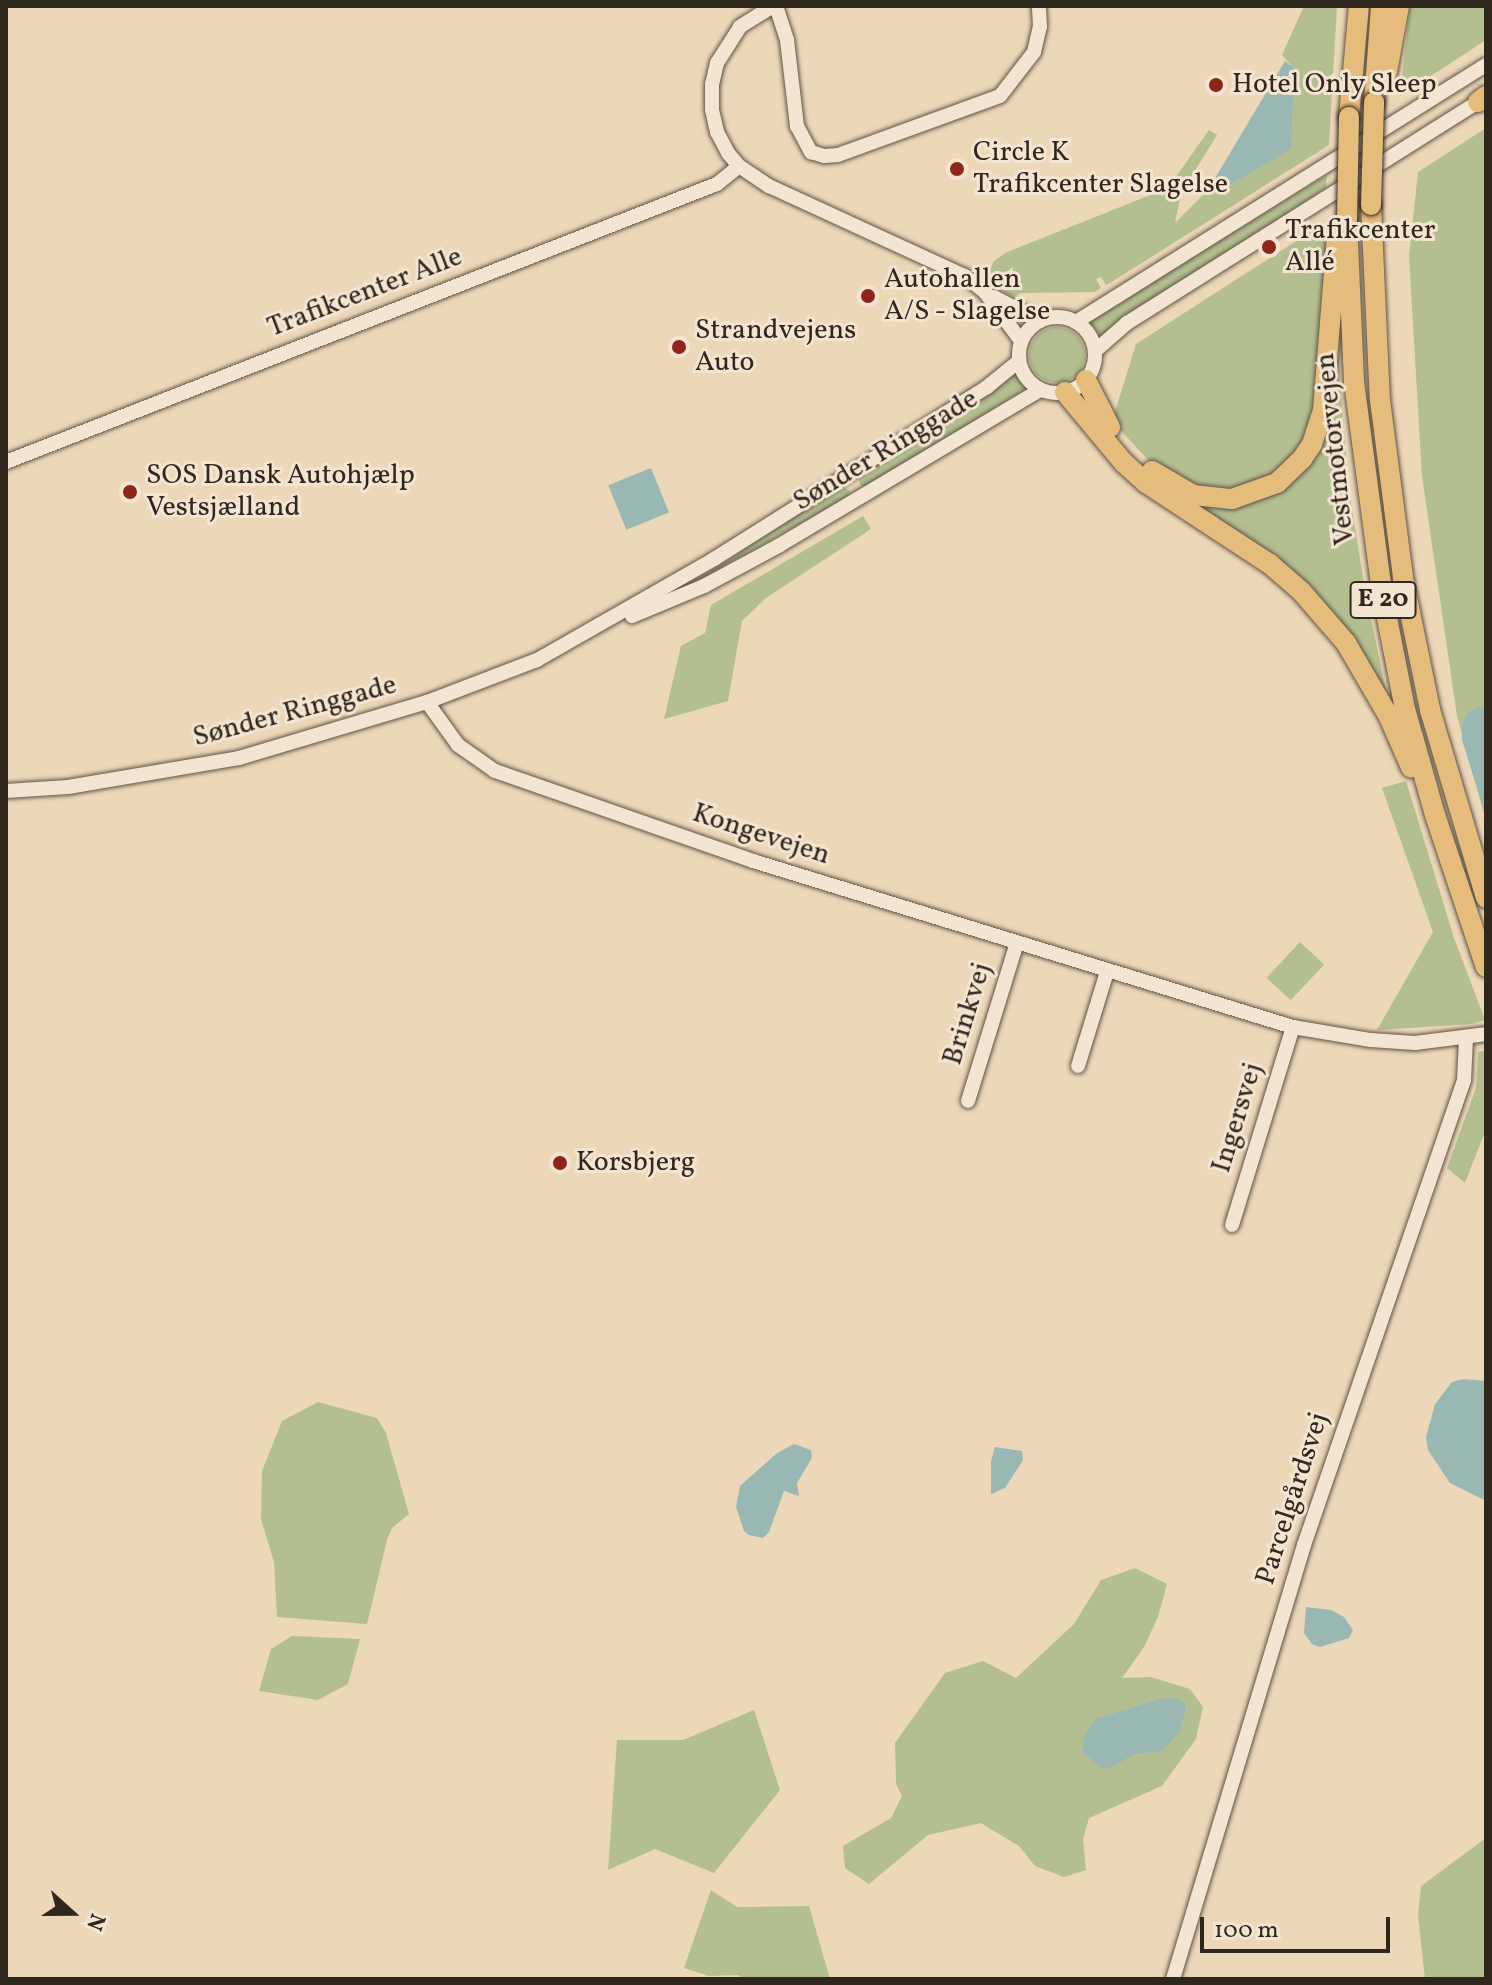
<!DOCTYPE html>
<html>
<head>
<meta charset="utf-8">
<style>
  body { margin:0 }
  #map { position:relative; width:1492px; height:1985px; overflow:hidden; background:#ecd7b8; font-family:Vollkorn,serif }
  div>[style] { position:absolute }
  .green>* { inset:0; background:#b4bf91; transform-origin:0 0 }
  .round { border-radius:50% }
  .water>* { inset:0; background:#99b8b4; transform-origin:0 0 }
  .roads { filter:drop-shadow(0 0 2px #5e5244) drop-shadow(0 0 2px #5e5244) }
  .minor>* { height:14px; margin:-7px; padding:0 7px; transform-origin:7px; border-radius:7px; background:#f3e5d1 }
  .minor>.ring { margin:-7px; padding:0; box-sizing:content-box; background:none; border:14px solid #f3e5d1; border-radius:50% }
  .highway>* { height:20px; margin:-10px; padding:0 10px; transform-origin:10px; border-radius:10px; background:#e6bc7c }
  .bridges { filter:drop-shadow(0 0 2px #2f261d) drop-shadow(0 0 2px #2f261d) }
  .highway-bridge>* { height:20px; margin:-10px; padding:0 10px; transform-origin:10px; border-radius:10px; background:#e6bc7c }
  .dots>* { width:22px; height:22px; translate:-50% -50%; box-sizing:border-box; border:4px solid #f3e5d1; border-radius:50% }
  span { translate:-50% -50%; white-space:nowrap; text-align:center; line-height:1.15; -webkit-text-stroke:6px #f3e5d1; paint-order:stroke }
  .shield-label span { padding:2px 6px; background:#f3e5d1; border:2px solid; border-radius:6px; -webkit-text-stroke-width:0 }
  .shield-label { font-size:26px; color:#2f261d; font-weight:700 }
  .poi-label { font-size:28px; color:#2f261d }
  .left { translate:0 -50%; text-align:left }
  .street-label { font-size:28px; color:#2f261d }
  .frame { position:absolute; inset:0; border:8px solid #2f261d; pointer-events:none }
  .north { position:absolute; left:32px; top:1873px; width:80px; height:80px; -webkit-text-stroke:6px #f3e5d1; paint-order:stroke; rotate:111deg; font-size:22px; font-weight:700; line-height:32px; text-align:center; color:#2f261d }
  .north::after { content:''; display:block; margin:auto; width:28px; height:36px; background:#2f261d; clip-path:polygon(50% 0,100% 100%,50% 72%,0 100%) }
  .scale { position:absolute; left:1200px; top:1917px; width:190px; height:36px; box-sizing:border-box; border:4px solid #2f261d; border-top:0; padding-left:10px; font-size:24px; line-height:28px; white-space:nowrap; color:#2f261d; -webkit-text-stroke:6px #f3e5d1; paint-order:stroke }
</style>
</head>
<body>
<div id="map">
  <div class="green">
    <i style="clip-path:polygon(1304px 6px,1337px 6px,1329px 145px,1110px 283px,1106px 285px,1101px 277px,1096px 279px,1101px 288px,1095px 292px,1021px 293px,1014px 297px,997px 289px,989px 272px,994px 261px,1005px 253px,1168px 188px,1209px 130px,1217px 135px,1181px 193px,1175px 223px,1208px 190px,1218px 192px,1294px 69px,1282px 55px)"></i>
    <i style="clip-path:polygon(1410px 6px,1486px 6px,1486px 40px,1400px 96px)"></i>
    <i style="clip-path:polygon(1486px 128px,1486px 821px,1457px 716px,1422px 476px,1409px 256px,1418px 172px)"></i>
    <i style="clip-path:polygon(1327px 175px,1326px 188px,1101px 336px,1088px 320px)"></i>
    <i style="clip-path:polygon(1318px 227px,1326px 245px,1312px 429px,1280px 472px,1248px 487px,1207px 492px,1150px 462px,1112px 421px,1136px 344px)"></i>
    <i class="round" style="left:1029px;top:327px;width:56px;height:56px"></i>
    <i style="clip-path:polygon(1338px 355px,1349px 490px,1364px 584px,1388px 701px,1351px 637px,1313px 589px,1284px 564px,1187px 502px,1239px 505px,1328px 425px)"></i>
    <i style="clip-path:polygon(1015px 373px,1027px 388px,866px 487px,861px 486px,857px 476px)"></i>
    <i style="clip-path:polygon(842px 486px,850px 491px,848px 497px,683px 589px)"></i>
    <i style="clip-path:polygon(863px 516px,871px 529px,766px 598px,742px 621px,728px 701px,664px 719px,681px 646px,705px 633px,711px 605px)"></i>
    <i style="clip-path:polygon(1406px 781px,1454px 938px,1485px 1020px,1472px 1024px,1377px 1030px,1433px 932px,1382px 788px)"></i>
    <i style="left:1300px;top:942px;width:33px;height:49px;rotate:43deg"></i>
    <i style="clip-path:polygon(1486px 1050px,1486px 1129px,1465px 1183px,1447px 1168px,1476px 1088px,1478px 1052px)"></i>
    <i style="clip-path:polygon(318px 1402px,377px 1418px,386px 1433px,409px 1514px,392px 1528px,387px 1540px,367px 1624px,277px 1617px,274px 1562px,261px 1519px,262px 1471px,282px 1421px)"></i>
    <i style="clip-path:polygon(1135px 1568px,1167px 1584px,1158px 1617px,1144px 1647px,1122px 1678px,1151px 1677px,1190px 1689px,1203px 1707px,1196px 1739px,1162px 1786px,1089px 1818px,1083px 1839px,1086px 1870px,1064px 1877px,1035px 1866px,1019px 1846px,981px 1823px,928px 1835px,869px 1884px,845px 1868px,843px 1846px,891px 1818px,902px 1796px,896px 1784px,895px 1743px,945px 1673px,983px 1661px,1016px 1678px,1074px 1624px,1101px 1580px)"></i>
    <i style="clip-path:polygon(292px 1636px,360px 1639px,348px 1684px,318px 1700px,259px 1691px,271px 1649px)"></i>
    <i style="clip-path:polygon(754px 1710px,780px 1790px,714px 1873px,655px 1849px,608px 1870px,617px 1740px,683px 1740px)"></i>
    <i style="clip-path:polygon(1486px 1838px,1486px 1979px,1425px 1979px,1418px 1916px,1421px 1886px)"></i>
    <i style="clip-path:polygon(711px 1890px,737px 1907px,809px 1906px,830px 1979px,744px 1979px,738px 1975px,709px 1976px,684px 1968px)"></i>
  </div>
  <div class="water">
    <i style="clip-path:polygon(1285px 61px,1294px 68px,1291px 149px,1217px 192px,1208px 190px)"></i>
    <i style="left:651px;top:468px;width:48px;height:46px;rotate:68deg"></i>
    <i style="clip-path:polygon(1478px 707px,1486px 710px,1486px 817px,1462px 740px,1462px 724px,1468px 712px)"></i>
    <i style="clip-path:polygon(1463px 1379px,1486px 1381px,1486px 1501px,1450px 1483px,1428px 1450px,1426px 1437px,1435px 1404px,1452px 1382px)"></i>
    <i style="clip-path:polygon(794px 1444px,811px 1450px,812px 1458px,797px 1483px,799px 1496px,784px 1491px,769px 1532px,763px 1538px,749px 1535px,744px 1531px,736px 1507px,740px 1486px,777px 1453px)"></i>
    <i style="clip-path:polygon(995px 1447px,1022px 1451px,1023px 1460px,1005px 1488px,991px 1494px,991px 1461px)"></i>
    <i style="clip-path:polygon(1306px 1607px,1331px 1610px,1344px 1617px,1353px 1630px,1349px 1638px,1320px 1647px,1312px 1644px,1304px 1633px)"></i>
    <i style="clip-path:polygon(1176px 1698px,1185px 1703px,1185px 1714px,1179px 1733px,1162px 1751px,1134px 1754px,1111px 1768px,1101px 1768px,1081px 1751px,1085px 1735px,1096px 1719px,1160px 1699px)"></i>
  </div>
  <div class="roads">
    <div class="minor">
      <i style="left:773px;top:6px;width:39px;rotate:148deg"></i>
      <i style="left:740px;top:27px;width:43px;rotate:122.6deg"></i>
      <i style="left:717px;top:63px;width:22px;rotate:103deg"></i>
      <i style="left:712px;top:84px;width:26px;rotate:90deg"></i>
      <i style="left:712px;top:110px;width:23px;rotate:77deg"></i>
      <i style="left:717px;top:132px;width:24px;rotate:62deg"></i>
      <i style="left:728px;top:153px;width:17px;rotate:50deg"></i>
      <i style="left:739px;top:166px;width:36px;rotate:34deg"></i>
      <i style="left:769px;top:186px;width:216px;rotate:24.7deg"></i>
      <i style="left:965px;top:276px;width:26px;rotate:39deg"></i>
      <i style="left:985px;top:292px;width:61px;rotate:53.7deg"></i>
      <i style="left:776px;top:6px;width:36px;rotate:72deg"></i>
      <i style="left:787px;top:40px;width:87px;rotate:83.4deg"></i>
      <i style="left:797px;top:126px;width:30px;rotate:62deg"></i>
      <i style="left:811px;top:152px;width:14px;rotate:17deg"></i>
      <i style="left:824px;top:156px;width:14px;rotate:-4deg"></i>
      <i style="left:838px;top:155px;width:172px;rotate:-20deg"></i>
      <i style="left:1000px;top:96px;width:56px;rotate:-52.3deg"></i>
      <i style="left:1034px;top:52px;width:26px;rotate:-77deg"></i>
      <i style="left:1040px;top:27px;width:21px;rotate:-93deg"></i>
      <i style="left:994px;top:297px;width:52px;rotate:27.6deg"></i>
      <i class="ring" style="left:1019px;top:317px;width:62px;height:62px"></i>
      <i style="left:1076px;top:322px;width:484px;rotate:-32.1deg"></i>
      <i style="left:1095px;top:351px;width:43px;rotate:-41.2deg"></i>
      <i style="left:1127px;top:323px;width:424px;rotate:-32.2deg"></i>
      <i style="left:6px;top:462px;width:763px;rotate:-21.36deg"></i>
      <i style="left:717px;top:184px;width:28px;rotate:-39deg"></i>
      <i style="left:632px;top:616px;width:78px;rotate:-22.6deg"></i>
      <i style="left:704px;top:586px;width:86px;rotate:-28.3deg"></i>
      <i style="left:780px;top:545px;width:303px;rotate:-30.8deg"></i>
      <i style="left:427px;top:702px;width:53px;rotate:54.2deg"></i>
      <i style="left:458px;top:745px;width:45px;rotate:35.1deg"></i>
      <i style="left:495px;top:771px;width:273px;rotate:19.2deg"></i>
      <i style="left:753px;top:861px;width:565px;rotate:17.09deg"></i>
      <i style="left:1293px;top:1027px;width:79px;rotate:9.5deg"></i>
      <i style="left:1371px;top:1040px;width:44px;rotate:3.9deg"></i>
      <i style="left:1415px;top:1043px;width:72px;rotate:-7.2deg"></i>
      <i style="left:6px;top:791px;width:62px;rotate:-3.7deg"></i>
      <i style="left:68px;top:787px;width:173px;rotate:-9.6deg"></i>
      <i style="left:239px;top:758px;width:196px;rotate:-16.6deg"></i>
      <i style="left:427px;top:702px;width:118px;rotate:-20.9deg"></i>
      <i style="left:537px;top:660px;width:204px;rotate:-29.7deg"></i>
      <i style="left:714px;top:559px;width:323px;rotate:-32.2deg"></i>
      <i style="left:987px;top:387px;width:41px;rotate:-39.1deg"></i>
      <i style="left:1078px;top:1066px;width:98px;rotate:-72.9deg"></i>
      <i style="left:968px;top:1101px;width:165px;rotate:-72.8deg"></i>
      <i style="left:1232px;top:1225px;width:207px;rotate:-72.9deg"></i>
      <i style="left:1173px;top:1979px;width:453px;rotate:-73.2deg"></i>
      <i style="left:1304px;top:1545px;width:492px;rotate:-71deg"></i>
      <i style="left:1464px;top:1080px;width:41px;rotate:-87.2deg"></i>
    </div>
    <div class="highway">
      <i style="left:1387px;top:72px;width:67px;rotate:-79.7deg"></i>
      <i style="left:1374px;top:102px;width:96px;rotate:-85.8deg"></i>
      <i style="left:1478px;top:102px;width:10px;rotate:-37deg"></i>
      <i style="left:1349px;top:117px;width:111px;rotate:-84.9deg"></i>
      <i style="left:1371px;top:205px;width:195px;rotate:87.4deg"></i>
      <i style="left:1380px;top:400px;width:179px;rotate:82.6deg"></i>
      <i style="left:1403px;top:578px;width:135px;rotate:78.4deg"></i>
      <i style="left:1430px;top:710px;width:196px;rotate:73.4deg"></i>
      <i style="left:1347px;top:221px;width:161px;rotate:87.5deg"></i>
      <i style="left:1354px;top:382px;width:218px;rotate:82.4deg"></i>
      <i style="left:1383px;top:598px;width:113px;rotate:78.8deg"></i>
      <i style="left:1405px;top:709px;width:110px;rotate:74.2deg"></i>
      <i style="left:1435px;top:815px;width:160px;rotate:71.5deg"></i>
      <i style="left:1086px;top:380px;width:53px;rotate:62.9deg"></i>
      <i style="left:1065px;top:392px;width:92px;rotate:50.3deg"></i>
      <i style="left:1124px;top:463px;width:30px;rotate:42deg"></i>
      <i style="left:1146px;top:483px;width:148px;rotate:33.2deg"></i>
      <i style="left:1270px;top:564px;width:41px;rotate:41.1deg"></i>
      <i style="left:1301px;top:591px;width:69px;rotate:49.1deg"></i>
      <i style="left:1346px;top:643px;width:86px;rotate:59.8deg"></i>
      <i style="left:1389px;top:717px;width:55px;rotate:66.3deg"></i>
      <i style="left:1152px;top:471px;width:48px;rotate:30.3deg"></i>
      <i style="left:1193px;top:495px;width:39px;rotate:6deg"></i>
      <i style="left:1232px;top:499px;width:48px;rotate:-19.6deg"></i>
      <i style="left:1277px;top:483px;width:35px;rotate:-44deg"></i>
      <i style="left:1302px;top:459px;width:18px;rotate:-56deg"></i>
      <i style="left:1312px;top:444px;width:36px;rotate:-72deg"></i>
      <i style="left:1323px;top:410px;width:176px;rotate:-85.4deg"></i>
    </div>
  </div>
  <div class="bridges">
    <div class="highway-bridge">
      <i style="left:1371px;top:205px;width:103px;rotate:-88.3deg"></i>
      <i style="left:1347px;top:221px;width:104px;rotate:-88.9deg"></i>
    </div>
  </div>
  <div class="dots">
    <i style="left:1216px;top:85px;background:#8f2418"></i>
    <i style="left:957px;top:169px;background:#8f2418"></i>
    <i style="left:1269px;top:247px;background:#8f2418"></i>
    <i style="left:868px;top:296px;background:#8f2418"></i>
    <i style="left:679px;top:347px;background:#8f2418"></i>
    <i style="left:130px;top:492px;background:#8f2418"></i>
    <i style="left:560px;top:1163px;background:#8f2418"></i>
  </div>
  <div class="shield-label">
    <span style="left:1383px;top:600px">E 20</span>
  </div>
  <div class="poi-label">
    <span class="left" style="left:1232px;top:85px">Hotel Only Sleep</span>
    <span class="left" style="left:973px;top:169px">Circle K<br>Trafikcenter Slagelse</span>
    <span class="left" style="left:1285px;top:247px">Trafikcenter<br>Allé</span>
    <span class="left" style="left:884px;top:296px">Autohallen<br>A/S - Slagelse</span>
    <span class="left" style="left:695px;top:347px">Strandvejens<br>Auto</span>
    <span class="left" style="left:146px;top:492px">SOS Dansk Autohjælp<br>Vestsjælland</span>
    <span class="left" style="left:576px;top:1163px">Korsbjerg</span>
  </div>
  <div class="street-label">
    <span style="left:365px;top:293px;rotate:-21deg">Trafikcenter Alle</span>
    <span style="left:1336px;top:449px;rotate:-96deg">Vestmotorvejen</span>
    <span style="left:886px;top:451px;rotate:-31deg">Sønder Ringgade</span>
    <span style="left:295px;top:712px;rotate:-15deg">Sønder Ringgade</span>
    <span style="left:761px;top:835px;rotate:18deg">Kongevejen</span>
    <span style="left:968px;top:1014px;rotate:-73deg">Brinkvej</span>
    <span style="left:1238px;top:1118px;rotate:-73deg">Ingersvej</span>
    <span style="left:1293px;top:1499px;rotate:-72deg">Parcelgårdsvej</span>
  </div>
  <div class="frame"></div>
  <div class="north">N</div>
  <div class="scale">100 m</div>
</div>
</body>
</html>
